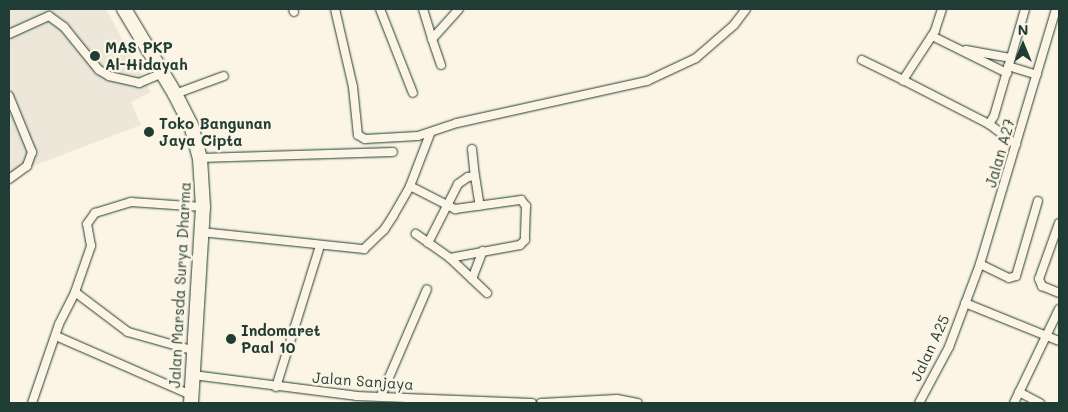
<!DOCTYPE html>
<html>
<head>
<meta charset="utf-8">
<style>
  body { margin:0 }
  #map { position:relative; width:1068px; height:412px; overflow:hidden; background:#fcf5e5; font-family:Mali,sans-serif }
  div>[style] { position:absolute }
  .built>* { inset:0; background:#ece7d8 }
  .roads { filter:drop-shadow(0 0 1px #1f3d34) drop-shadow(0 0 1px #1f3d34) }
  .minor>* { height:8px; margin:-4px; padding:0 4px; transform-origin:4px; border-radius:4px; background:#fcf5e5 }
  .trunk>* { height:14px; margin:-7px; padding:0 7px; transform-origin:7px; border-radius:7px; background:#fcf5e5 }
  .dots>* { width:14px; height:14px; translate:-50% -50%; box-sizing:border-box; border:2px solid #fcf5e5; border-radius:50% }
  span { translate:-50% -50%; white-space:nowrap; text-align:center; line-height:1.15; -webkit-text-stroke:5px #fcf5e5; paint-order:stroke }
  .poi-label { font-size:15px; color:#1f3d34; font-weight:700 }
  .left { translate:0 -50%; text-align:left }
  .street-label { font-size:15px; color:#1f3d34 }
  .frame { position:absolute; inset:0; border:10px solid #1f3d34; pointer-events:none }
  .north { position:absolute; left:998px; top:20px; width:50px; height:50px; -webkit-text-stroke:4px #fcf5e5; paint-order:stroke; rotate:0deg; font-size:14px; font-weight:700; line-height:20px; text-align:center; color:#1f3d34 }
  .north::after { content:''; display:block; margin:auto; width:18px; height:22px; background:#1f3d34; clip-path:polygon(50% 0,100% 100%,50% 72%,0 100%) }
</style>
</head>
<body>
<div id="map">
  <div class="built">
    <i style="clip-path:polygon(9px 9px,106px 9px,151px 92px,131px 102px,141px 125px,9px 175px)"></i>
  </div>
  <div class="roads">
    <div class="minor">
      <i style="left:293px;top:9px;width:3px;rotate:72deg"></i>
      <i style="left:335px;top:9px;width:80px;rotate:77deg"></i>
      <i style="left:353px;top:87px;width:48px;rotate:84.1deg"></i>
      <i style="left:358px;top:135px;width:8px;rotate:30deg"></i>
      <i style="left:365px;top:139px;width:53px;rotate:-3.2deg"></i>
      <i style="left:418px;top:136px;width:41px;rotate:-18.4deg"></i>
      <i style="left:457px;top:123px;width:195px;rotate:-12.5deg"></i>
      <i style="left:647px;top:81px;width:54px;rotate:-25.1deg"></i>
      <i style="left:696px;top:58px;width:50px;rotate:-41deg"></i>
      <i style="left:734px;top:25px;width:20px;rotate:-53deg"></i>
      <i style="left:380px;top:9px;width:90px;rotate:68.6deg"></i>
      <i style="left:423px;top:9px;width:31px;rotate:73deg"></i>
      <i style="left:942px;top:9px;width:23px;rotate:108deg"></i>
      <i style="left:935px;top:31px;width:59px;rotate:123.1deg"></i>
      <i style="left:903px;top:80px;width:97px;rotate:27.1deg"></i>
      <i style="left:989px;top:124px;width:9px;rotate:-58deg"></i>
      <i style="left:994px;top:116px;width:111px;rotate:-73.8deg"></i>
      <i style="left:9px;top:34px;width:44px;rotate:-24.2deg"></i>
      <i style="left:49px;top:16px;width:19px;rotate:36deg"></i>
      <i style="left:64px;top:27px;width:55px;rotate:50.9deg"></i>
      <i style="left:99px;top:70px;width:12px;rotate:31deg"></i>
      <i style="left:109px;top:76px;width:31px;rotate:13deg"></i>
      <i style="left:139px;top:83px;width:25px;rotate:-23deg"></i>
      <i style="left:932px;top:36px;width:84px;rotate:26.3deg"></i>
      <i style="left:966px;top:50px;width:46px;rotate:10.1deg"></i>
      <i style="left:862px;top:60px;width:46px;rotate:26deg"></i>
      <i style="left:441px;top:65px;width:28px;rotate:-109deg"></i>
      <i style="left:432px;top:39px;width:40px;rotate:-48deg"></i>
      <i style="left:1008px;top:66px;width:30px;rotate:17deg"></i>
      <i style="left:175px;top:94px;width:52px;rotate:-20.2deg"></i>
      <i style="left:9px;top:96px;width:61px;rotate:67.7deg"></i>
      <i style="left:32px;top:152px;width:15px;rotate:110deg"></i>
      <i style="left:27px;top:166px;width:22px;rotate:144deg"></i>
      <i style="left:989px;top:124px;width:34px;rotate:37deg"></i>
      <i style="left:472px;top:149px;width:27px;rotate:84deg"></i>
      <i style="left:200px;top:158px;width:193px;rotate:-1.8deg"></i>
      <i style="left:410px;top:186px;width:51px;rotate:27.1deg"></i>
      <i style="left:455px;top:209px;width:67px;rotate:-7.8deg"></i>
      <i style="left:521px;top:200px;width:8px;rotate:50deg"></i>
      <i style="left:526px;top:206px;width:34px;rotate:92deg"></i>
      <i style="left:525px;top:240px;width:7px;rotate:135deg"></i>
      <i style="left:520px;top:245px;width:71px;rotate:169.5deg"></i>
      <i style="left:450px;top:258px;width:42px;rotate:-144.8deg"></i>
      <i style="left:1059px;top:223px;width:59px;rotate:109.7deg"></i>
      <i style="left:1039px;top:279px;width:8px;rotate:67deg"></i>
      <i style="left:1042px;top:286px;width:18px;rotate:22deg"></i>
      <i style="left:201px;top:232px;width:164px;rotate:6deg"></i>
      <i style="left:364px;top:249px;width:28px;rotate:-44deg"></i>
      <i style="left:384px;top:230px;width:17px;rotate:-57deg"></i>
      <i style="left:393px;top:216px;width:34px;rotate:-60deg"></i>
      <i style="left:410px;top:186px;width:56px;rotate:-69deg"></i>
      <i style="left:428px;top:243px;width:66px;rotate:-63deg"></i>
      <i style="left:458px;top:184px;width:12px;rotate:-35deg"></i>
      <i style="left:468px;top:177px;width:7px;rotate:-8deg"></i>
      <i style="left:475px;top:176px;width:30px;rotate:81deg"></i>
      <i style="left:450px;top:258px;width:51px;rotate:43.4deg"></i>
      <i style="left:980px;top:264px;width:32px;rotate:26deg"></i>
      <i style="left:1009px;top:278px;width:7px;rotate:-16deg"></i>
      <i style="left:1016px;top:276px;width:78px;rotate:-73.7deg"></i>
      <i style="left:472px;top:279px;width:30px;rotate:-69deg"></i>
      <i style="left:965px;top:303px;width:101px;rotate:22deg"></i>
      <i style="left:56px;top:336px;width:147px;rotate:23.6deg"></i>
      <i style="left:195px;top:351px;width:70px;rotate:-164.2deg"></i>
      <i style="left:128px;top:332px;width:66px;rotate:-143deg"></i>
      <i style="left:75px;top:292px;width:49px;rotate:-70.8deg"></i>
      <i style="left:91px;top:246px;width:22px;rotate:-100deg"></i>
      <i style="left:87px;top:224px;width:14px;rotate:-54deg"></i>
      <i style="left:95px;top:213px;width:38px;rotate:-17deg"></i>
      <i style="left:131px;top:202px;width:72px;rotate:4deg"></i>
      <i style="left:193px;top:375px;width:164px;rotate:7.3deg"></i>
      <i style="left:356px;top:396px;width:176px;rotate:2.3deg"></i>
      <i style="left:276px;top:387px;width:148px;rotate:-72.7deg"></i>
      <i style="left:1019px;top:392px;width:24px;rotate:28deg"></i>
      <i style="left:381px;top:396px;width:116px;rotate:-66.7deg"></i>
      <i style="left:32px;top:403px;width:83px;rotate:-71.1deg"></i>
      <i style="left:59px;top:324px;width:36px;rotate:-63deg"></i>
      <i style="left:541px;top:403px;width:76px;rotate:-3deg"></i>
      <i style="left:617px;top:399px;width:21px;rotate:11deg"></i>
      <i style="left:919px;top:403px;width:64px;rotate:-61.8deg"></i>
      <i style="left:949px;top:347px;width:89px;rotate:-69.5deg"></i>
      <i style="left:980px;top:264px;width:266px;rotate:-73.4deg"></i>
      <i style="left:1014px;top:403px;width:104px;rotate:-64.4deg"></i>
    </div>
    <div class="trunk">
      <i style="left:124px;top:9px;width:99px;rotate:59deg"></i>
      <i style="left:175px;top:94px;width:35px;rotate:63deg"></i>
      <i style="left:191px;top:125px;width:34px;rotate:75deg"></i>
      <i style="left:200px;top:158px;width:49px;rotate:86.5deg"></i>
      <i style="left:203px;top:207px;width:196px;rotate:93.5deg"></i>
    </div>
  </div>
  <div class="dots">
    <i style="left:95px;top:56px;background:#1f3d34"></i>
    <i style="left:149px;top:132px;background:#1f3d34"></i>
    <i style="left:231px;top:339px;background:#1f3d34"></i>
  </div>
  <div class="poi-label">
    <span class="left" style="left:105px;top:56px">MAS PKP<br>Al-Hidayah</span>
    <span class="left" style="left:159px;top:132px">Toko Bangunan<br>Jaya Cipta</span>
    <span class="left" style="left:241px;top:339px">Indomaret<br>Paal 10</span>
  </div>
  <div class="street-label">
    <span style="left:1000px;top:153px;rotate:-74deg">Jalan A27</span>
    <span style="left:180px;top:285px;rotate:-87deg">Jalan Marsda Surya Dharma</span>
    <span style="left:930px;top:348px;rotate:-65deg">Jalan A25</span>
    <span style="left:363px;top:381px;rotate:4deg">Jalan Sanjaya</span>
  </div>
  <div class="frame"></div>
  <div class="north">N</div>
</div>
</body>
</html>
